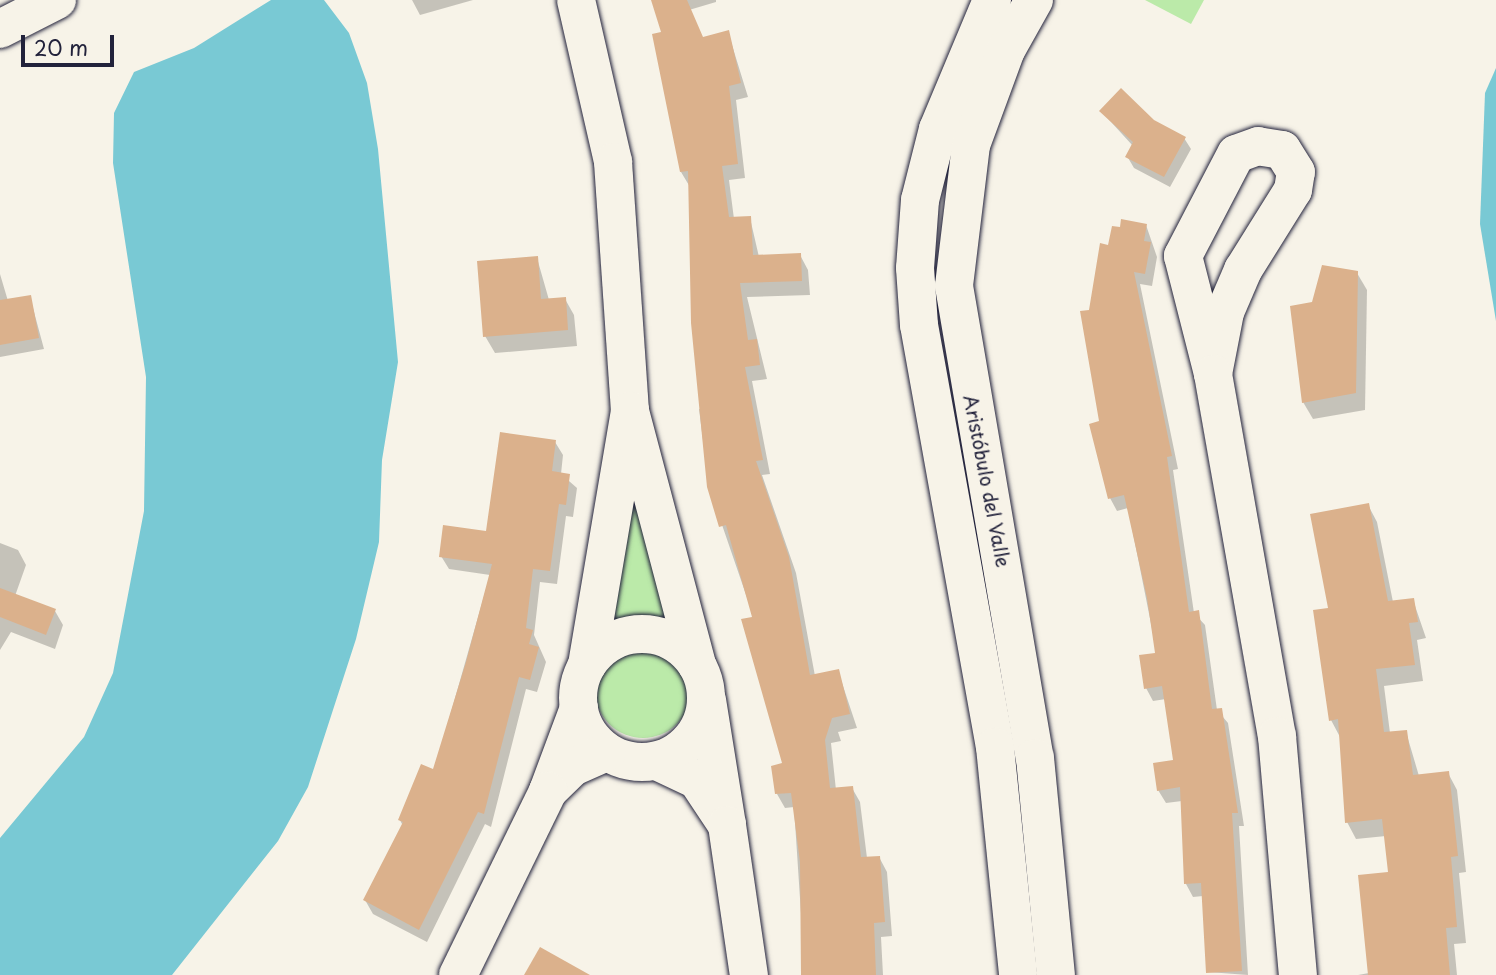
<!DOCTYPE html>
<html>
<head>
<meta charset="utf-8">
<style>
  body { margin:0 }
  #map { position:relative; width:1496px; height:975px; overflow:hidden; background:#f7f3e8; font-family:"Playpen Sans",sans-serif }
  div>[style] { position:absolute }
  .green>* { inset:0; background:#bbeaa9 }
  .round { border-radius:50% }
  .water>* { inset:0; background:#79c9d4 }
  .shadow>* { inset:0; background:#0003 }
  .building>* { inset:0; background:#dbb18c }
  .roads { filter:drop-shadow(0 0 2px #22223b) drop-shadow(0 0 2px #22223b) }
  .minor>* { height:38px; margin:-19px; padding:0 19px; transform-origin:19px; border-radius:19px; background:#f7f3e8 }
  .minor>.ring { margin:-19px; padding:0; box-sizing:content-box; background:none; border:38px solid #f7f3e8; border-radius:50% }
  span { translate:-50% -50%; white-space:nowrap; text-align:center; line-height:1.15; -webkit-text-stroke:5px #f7f3e8; paint-order:stroke }
  .street-label { font-size:19px; color:#22223b }
  .scale { position:absolute; left:21px; top:35px; width:93px; height:32px; box-sizing:border-box; border:4px solid #22223b; border-top:0; padding-left:9px; font-size:21px; line-height:24px; white-space:nowrap; color:#22223b; -webkit-text-stroke:5px #f7f3e8; paint-order:stroke }
</style>
</head>
<body>
<div id="map">
  <div class="green">
    <i style="clip-path:polygon(1145px 0,1204px 0,1191px 24px)"></i>
    <i style="clip-path:polygon(630px 471px,673px 625px,646px 616px,611px 622px)"></i>
    <i class="round" style="left:595px;top:642px;width:96px;height:96px"></i>
  </div>
  <div class="water">
    <i style="clip-path:polygon(271px 0,324px 0,349px 33px,367px 83px,378px 149px,398px 362px,382px 460px,379px 542px,356px 639px,308px 787px,278px 841px,172px 975px,0 975px,0 838px,84px 737px,113px 673px,144px 511px,146px 377px,113px 163px,114px 113px,134px 72px,194px 48px)"></i>
    <i style="clip-path:polygon(1496px 68px,1496px 321px,1480px 224px,1485px 93px)"></i>
  </div>
  <div class="shadow">
    <i style="clip-path:polygon(412px 0,473px 0,420px 15px)"></i>
    <i style="clip-path:polygon(653px 0,716px 0,716px 2px,662px 18px)"></i>
    <i style="clip-path:polygon(728px 32px,748px 97px,736px 100px,745px 178px,729px 180px,734px 219px,750px 218px,759px 257px,800px 255px,808px 270px,810px 295px,747px 297px,767px 379px,752px 381px,770px 474px,762px 475px,796px 573px,815px 676px,838px 671px,857px 728px,838px 732px,841px 741px,831px 743px,836px 790px,852px 788px,860px 802px,867px 858px,879px 857px,887px 872px,892px 936px,881px 937px,883px 975px,805px 975px,794px 807px,785px 808px,777px 794px,784px 765px,743px 620px,754px 618px,709px 487px,699px 409px,705px 409px,690px 187px,681px 172px)"></i>
    <i style="clip-path:polygon(1101px 111px,1153px 121px,1184px 138px,1191px 149px,1170px 187px,1134px 168px,1127px 156px,1133px 146px)"></i>
    <i style="clip-path:polygon(1146px 225px,1157px 257px,1152px 286px,1140px 284px,1178px 469px,1173px 470px,1194px 613px,1205px 625px,1217px 710px,1228px 723px,1244px 826px,1239px 826px,1248px 975px,1208px 972px,1203px 896px,1193px 897px,1186px 884px,1182px 801px,1166px 803px,1158px 790px,1175px 761px,1166px 699px,1153px 701px,1146px 688px,1157px 654px,1128px 508px,1117px 511px,1110px 498px,1090px 311px,1110px 247px)"></i>
    <i style="clip-path:polygon(537px 258px,549px 300px,565px 299px,574px 315px,577px 346px,495px 353px,485px 336px)"></i>
    <i style="clip-path:polygon(1357px 273px,1367px 290px,1365px 410px,1313px 419px,1303px 402px)"></i>
    <i style="clip-path:polygon(0 274px,8px 301px,30px 297px,44px 349px,0 357px)"></i>
    <i style="clip-path:polygon(555px 442px,563px 455px,561px 474px,577px 488px,573px 517px,566px 516px,557px 584px,540px 582px,534px 635px,546px 662px,537px 692px,526px 689px,491px 827px,485px 824px,427px 942px,373px 914px,365px 900px,403px 826px,400px 820px,434px 772px,490px 575px,449px 569px,441px 556px,488px 533px)"></i>
    <i style="clip-path:polygon(1368px 505px,1377px 522px,1393px 602px,1413px 600px,1426px 638px,1417px 640px,1423px 681px,1384px 686px,1390px 733px,1406px 732px,1419px 776px,1448px 773px,1457px 790px,1466px 872px,1459px 873px,1466px 943px,1454px 944px,1457px 975px,1358px 975px,1369px 973px,1390px 874px,1386px 836px,1356px 839px,1347px 822px,1340px 737px,1331px 720px,1331px 610px)"></i>
    <i style="clip-path:polygon(0 543px,18px 550px,26px 565px,15px 596px,55px 611px,63px 625px,55px 649px,11px 632px,0 650px)"></i>
  </div>
  <div class="building">
    <i style="clip-path:polygon(651px 0,687px 0,703px 37px,729px 30px,741px 83px,729px 86px,738px 164px,722px 166px,729px 217px,751px 216px,753px 255px,801px 253px,802px 281px,740px 283px,748px 340px,757px 339px,760px 365px,745px 367px,763px 460px,756px 461px,789px 557px,810px 675px,839px 669px,850px 714px,832px 718px,825px 740px,830px 788px,853px 786px,861px 857px,880px 856px,885px 922px,874px 923px,876px 975px,801px 975px,800px 862px,791px 793px,775px 794px,771px 766px,782px 763px,741px 619px,752px 617px,726px 525px,719px 527px,707px 487px,691px 323px,688px 171px,680px 172px,652px 34px,661px 32px)"></i>
    <i style="clip-path:polygon(1121px 88px,1154px 120px,1186px 137px,1164px 177px,1125px 157px,1133px 142px,1099px 111px)"></i>
    <i style="clip-path:polygon(1121px 219px,1147px 224px,1144px 241px,1151px 242px,1145px 274px,1134px 272px,1172px 456px,1167px 457px,1189px 612px,1199px 610px,1212px 709px,1222px 708px,1238px 813px,1232px 813px,1242px 971px,1206px 973px,1201px 883px,1184px 884px,1180px 787px,1157px 791px,1153px 763px,1173px 760px,1162px 686px,1144px 689px,1139px 655px,1155px 653px,1147px 598px,1124px 495px,1108px 499px,1089px 424px,1099px 421px,1080px 311px,1089px 310px,1100px 243px,1108px 245px,1112px 226px,1120px 227px)"></i>
    <i style="clip-path:polygon(538px 256px,541px 299px,566px 297px,568px 330px,483px 337px,477px 261px)"></i>
    <i style="clip-path:polygon(1322px 265px,1358px 271px,1356px 393px,1302px 403px,1290px 306px,1312px 302px)"></i>
    <i style="clip-path:polygon(31px 295px,39px 338px,0 345px,0 300px)"></i>
    <i style="clip-path:polygon(500px 432px,556px 440px,552px 471px,570px 474px,566px 505px,559px 504px,550px 571px,533px 569px,526px 628px,533px 630px,529px 644px,539px 647px,530px 680px,519px 677px,484px 814px,478px 812px,419px 930px,363px 900px,403px 822px,398px 820px,421px 764px,433px 769px,466px 662px,492px 564px,439px 557px,443px 525px,486px 531px)"></i>
    <i style="clip-path:polygon(1369px 503px,1388px 601px,1414px 598px,1418px 622px,1409px 623px,1415px 665px,1376px 669px,1384px 732px,1407px 730px,1413px 775px,1449px 771px,1458px 856px,1451px 857px,1457px 927px,1446px 928px,1450px 975px,1368px 975px,1358px 875px,1388px 872px,1382px 819px,1345px 823px,1338px 719px,1329px 721px,1313px 610px,1328px 608px,1310px 514px)"></i>
    <i style="clip-path:polygon(0 588px,56px 609px,46px 635px,0 617px)"></i>
    <i style="clip-path:polygon(540px 947px,590px 975px,524px 975px)"></i>
  </div>
  <div class="roads">
    <div class="minor">
      <i style="left:576px;top:0;width:166px;rotate:77.1deg"></i>
      <i style="left:613px;top:162px;width:250px;rotate:86.1deg"></i>
      <i style="left:992px;top:0;width:140px;rotate:112.7deg"></i>
      <i style="left:938px;top:129px;width:73px;rotate:104.2deg"></i>
      <i style="left:920px;top:200px;width:68px;rotate:94.2deg"></i>
      <i style="left:915px;top:268px;width:57px;rotate:86deg"></i>
      <i style="left:919px;top:325px;width:429px;rotate:79.8deg"></i>
      <i style="left:995px;top:747px;width:229px;rotate:84.2deg"></i>
      <i style="left:1034px;top:0;width:57px;rotate:119.2deg"></i>
      <i style="left:1006px;top:50px;width:101px;rotate:110.2deg"></i>
      <i style="left:971px;top:145px;width:142px;rotate:96.9deg"></i>
      <i style="left:954px;top:286px;width:479px;rotate:80.3deg"></i>
      <i style="left:1035px;top:758px;width:218px;rotate:84.5deg"></i>
      <i style="left:0;top:29px;width:64px;rotate:-27deg"></i>
      <i style="left:1213px;top:374px;width:63px;rotate:-79deg"></i>
      <i style="left:1225px;top:312px;width:46px;rotate:-66.8deg"></i>
      <i style="left:1243px;top:270px;width:94px;rotate:-58deg"></i>
      <i style="left:1293px;top:190px;width:18px;rotate:-81deg"></i>
      <i style="left:1296px;top:172px;width:26px;rotate:-122deg"></i>
      <i style="left:1282px;top:150px;width:24px;rotate:-171deg"></i>
      <i style="left:1258px;top:146px;width:23px;rotate:160deg"></i>
      <i style="left:1236px;top:154px;width:115px;rotate:117.5deg"></i>
      <i style="left:1183px;top:256px;width:122px;rotate:75.7deg"></i>
      <i style="left:1213px;top:374px;width:368px;rotate:80deg"></i>
      <i style="left:1277px;top:736px;width:240px;rotate:85deg"></i>
      <i class="ring" style="left:578px;top:634px;width:90px;height:90px"></i>
      <i style="left:587px;top:665px;width:258px;rotate:-80.4deg"></i>
      <i style="left:630px;top:411px;width:263px;rotate:75.2deg"></i>
      <i style="left:579px;top:708px;width:89px;rotate:110.5deg"></i>
      <i style="left:548px;top:791px;width:35px;rotate:-44deg"></i>
      <i style="left:573px;top:767px;width:37px;rotate:-24deg"></i>
      <i style="left:657px;top:761px;width:44px;rotate:25.4deg"></i>
      <i style="left:697px;top:780px;width:54px;rotate:56.3deg"></i>
      <i style="left:727px;top:825px;width:127px;rotate:-99.1deg"></i>
      <i style="left:727px;top:825px;width:152px;rotate:81.7deg"></i>
      <i style="left:458px;top:975px;width:205px;rotate:-63.9deg"></i>
    </div>
  </div>
  <div class="street-label">
    <span style="left:987px;top:481px;rotate:79deg">Aristóbulo del Valle</span>
  </div>
  <div class="scale">20 m</div>
</div>
</body>
</html>
